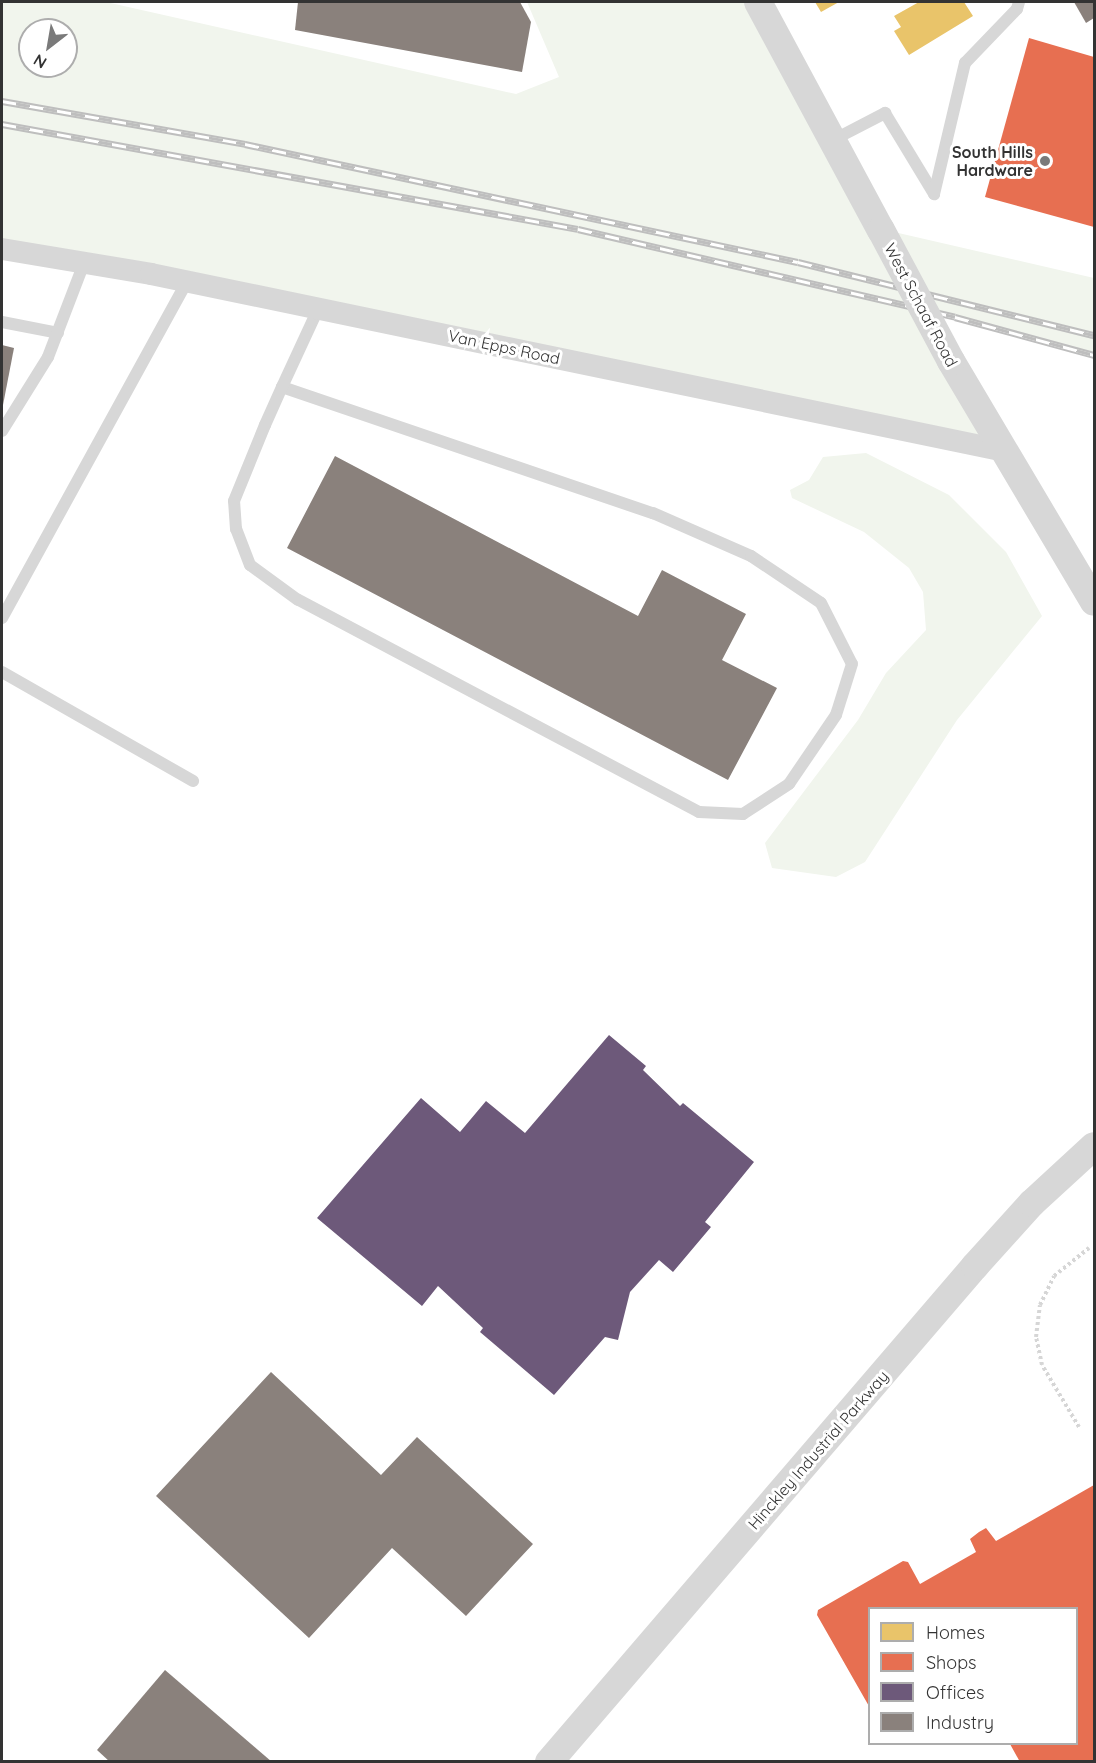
<!DOCTYPE html>
<html>
<head>
<meta charset="utf-8">
<style>
  body { margin:0 }
  #map { position:relative; width:1096px; height:1763px; overflow:hidden; background:#fff; font-family:Quicksand,sans-serif }
  div>[style] { position:absolute }
  .green>* { inset:0; background:#f1f5ed }
  .homes>* { inset:0; background:#e9c46a }
  .shops>* { inset:0; background:#e76f51 }
  .offices>* { inset:0; background:#6d597a }
  .industry>* { inset:0; background:#8a817c }
  .path>* { height:4px; margin-top:-2px; transform-origin:0; background:repeating-linear-gradient(90deg,#d6d6d6 0 3px,transparent 0 6px) }
  .service>* { height:12px; margin:-6px; padding:0 6px; transform-origin:6px; border-radius:6px; background:#d7d7d7 }
  .minor>* { height:22px; margin:-11px; padding:0 11px; transform-origin:11px; border-radius:11px; background:#d7d7d7 }
  .tertiary>* { height:28px; margin:-14px; padding:0 14px; transform-origin:14px; border-radius:14px; background:#d7d7d7 }
  .rail>* { height:7px; margin-top:-3.5px; transform-origin:0; background:repeating-linear-gradient(90deg,#fff 0 14px,#bebebe 0 28px); box-sizing:border-box; border-block:2px solid #bebebe }
  .tertiary-bridge>* { height:28px; margin:-14px; padding:0 14px; transform-origin:14px; border-radius:14px; background:#d7d7d7 }
  .dots>* { width:16px; height:16px; translate:-50% -50%; box-sizing:border-box; border:3px solid #fff; border-radius:50% }
  span { translate:-50% -50%; white-space:nowrap; text-align:center; line-height:1.15; -webkit-text-stroke:6px #fff; paint-order:stroke }
  .poi-label { font-size:16px; color:#333; font-weight:700 }
  .right { translate:-100% -50%; text-align:right }
  .street-label { font-size:16px; color:#333 }
  .frame { position:absolute; inset:0; border:3px solid #333; pointer-events:none }
  .legend { position:absolute; left:868px; top:1607px; width:210px; height:138px; box-sizing:border-box; background:#fff; border:2px solid #adadad; margin:0; padding:8px 10px; list-style:none; font-size:18px; color:#333 }
  .legend li { display:flex; align-items:center; gap:12px; height:30px }
  .legend b { width:30px; border:2px solid #adadad }
  .north { position:absolute; left:18px; top:18px; width:60px; height:60px; box-sizing:border-box; background:#fff; border:2px solid #adadad; border-radius:50%; rotate:211deg; font-size:16px; font-weight:700; line-height:24px; text-align:center; color:#333 }
  .north::after { content:''; display:block; margin:auto; width:21px; height:27px; background:#7a7a7a; clip-path:polygon(50% 0,100% 100%,50% 72%,0 100%) }
</style>
</head>
<body>
<div id="map">
  <div class="green">
    <i style="clip-path:polygon(evenodd,2px 2px,106px 2px,516px 94px,559px 77px,527px 2px,758px 2px,881px 229px,1094px 278px,1094px 358px,922px 306px,1005px 451px,2px 249px,2px 2px,30px 30px,66px 30px,66px 66px,30px 66px,30px 30px)"></i>
    <i style="clip-path:polygon(866px 453px,949px 495px,1006px 552px,1042px 616px,957px 720px,865px 862px,836px 877px,772px 868px,765px 843px,858px 720px,886px 673px,926px 630px,923px 592px,909px 568px,864px 532px,792px 498px,790px 490px,809px 480px,823px 457px)"></i>
  </div>
  <div class="homes">
    <i style="clip-path:polygon(815px 2px,839px 2px,821px 12px)"></i>
    <i style="clip-path:polygon(919px 2px,964px 2px,973px 16px,909px 55px,894px 31px,901px 27px,894px 16px)"></i>
  </div>
  <div class="shops">
    <i style="clip-path:polygon(1029px 38px,1094px 57px,1094px 227px,985px 197px)"></i>
    <i style="clip-path:polygon(1094px 1485px,1094px 1762px,1020px 1762px,1010px 1744px,1076px 1744px,1076px 1608px,870px 1608px,870px 1708px,817px 1615px,818px 1610px,903px 1561px,908px 1562px,920px 1584px,976px 1552px,970px 1539px,979px 1532px,986px 1528px,996px 1541px)"></i>
  </div>
  <div class="offices">
    <i style="clip-path:polygon(609px 1035px,646px 1066px,643px 1070px,680px 1106px,683px 1103px,754px 1162px,705px 1222px,711px 1227px,673px 1272px,659px 1260px,630px 1292px,618px 1340px,605px 1337px,554px 1395px,480px 1332px,483px 1328px,438px 1286px,422px 1306px,317px 1218px,421px 1098px,460px 1132px,486px 1101px,525px 1133px)"></i>
  </div>
  <div class="industry">
    <i style="clip-path:polygon(298px 2px,520px 2px,531px 22px,522px 72px,295px 30px)"></i>
    <i style="clip-path:polygon(1074px 2px,1094px 2px,1094px 18px,1086px 23px)"></i>
    <i style="clip-path:polygon(2px 345px,14px 348px,3px 405px,2px 405px)"></i>
    <i style="clip-path:polygon(335px 456px,638px 616px,662px 570px,746px 614px,722px 660px,777px 688px,728px 780px,287px 548px)"></i>
    <i style="clip-path:polygon(271px 1372px,381px 1475px,417px 1437px,533px 1544px,466px 1616px,392px 1548px,309px 1638px,156px 1496px)"></i>
    <i style="clip-path:polygon(165px 1670px,272px 1762px,110px 1762px,97px 1750px)"></i>
  </div>
  <div class="path">
    <i style="left:1079px;top:1427px;width:72px;rotate:-120.8deg"></i>
    <i style="left:1042px;top:1365px;width:29px;rotate:-102deg"></i>
    <i style="left:1036px;top:1337px;width:32px;rotate:-83deg"></i>
    <i style="left:1040px;top:1305px;width:32px;rotate:-64deg"></i>
    <i style="left:1054px;top:1276px;width:45px;rotate:-38.7deg"></i>
  </div>
  <div class="service">
    <i style="left:833px;top:140px;width:59px;rotate:-27.4deg"></i>
    <i style="left:885px;top:113px;width:95px;rotate:58.8deg"></i>
    <i style="left:934px;top:194px;width:135px;rotate:-76.7deg"></i>
    <i style="left:965px;top:63px;width:75px;rotate:-46.1deg"></i>
    <i style="left:1017px;top:9px;width:7px;rotate:-74deg"></i>
    <i style="left:2px;top:322px;width:57px;rotate:11.1deg"></i>
    <i style="left:282px;top:387px;width:392px;rotate:18.8deg"></i>
    <i style="left:653px;top:513px;width:107px;rotate:23.7deg"></i>
    <i style="left:751px;top:556px;width:84px;rotate:33.9deg"></i>
    <i style="left:821px;top:603px;width:68px;rotate:63.1deg"></i>
    <i style="left:852px;top:664px;width:53px;rotate:107.4deg"></i>
    <i style="left:836px;top:715px;width:83px;rotate:124.3deg"></i>
    <i style="left:789px;top:784px;width:55px;rotate:146.9deg"></i>
    <i style="left:743px;top:814px;width:44px;rotate:-177.4deg"></i>
    <i style="left:699px;top:812px;width:454px;rotate:-152.1deg"></i>
    <i style="left:298px;top:600px;width:59px;rotate:-143.9deg"></i>
    <i style="left:250px;top:565px;width:39px;rotate:-111deg"></i>
    <i style="left:236px;top:529px;width:28px;rotate:-94deg"></i>
    <i style="left:234px;top:501px;width:82px;rotate:-67.8deg"></i>
    <i style="left:265px;top:425px;width:42px;rotate:-65.9deg"></i>
    <i style="left:282px;top:387px;width:86px;rotate:-65.2deg"></i>
    <i style="left:2px;top:431px;width:87px;rotate:-58.1deg"></i>
    <i style="left:48px;top:357px;width:101px;rotate:-69deg"></i>
    <i style="left:2px;top:618px;width:384px;rotate:-61.2deg"></i>
    <i style="left:2px;top:672px;width:220px;rotate:29.7deg"></i>
  </div>
  <div class="minor">
    <i style="left:2px;top:249px;width:151px;rotate:9.5deg"></i>
    <i style="left:151px;top:274px;width:872px;rotate:11.71deg"></i>
  </div>
  <div class="tertiary">
    <i style="left:758px;top:2px;width:259px;rotate:61.7deg"></i>
    <i style="left:951px;top:361px;width:280px;rotate:59.3deg"></i>
    <i style="left:549px;top:1762px;width:654px;rotate:-49.34deg"></i>
    <i style="left:975px;top:1266px;width:85px;rotate:-47.9deg"></i>
    <i style="left:1032px;top:1203px;width:84px;rotate:-42.6deg"></i>
  </div>
  <div class="rail">
    <i style="left:2px;top:101px;width:247px;rotate:10deg"></i>
    <i style="left:245px;top:144px;width:565px;rotate:12.05deg"></i>
    <i style="left:798px;top:262px;width:305px;rotate:13.9deg"></i>
    <i style="left:2px;top:124px;width:585px;rotate:10.33deg"></i>
    <i style="left:578px;top:229px;width:387px;rotate:13.1deg"></i>
    <i style="left:955px;top:317px;width:144px;rotate:15.3deg"></i>
  </div>
  <div class="tertiary-bridge">
    <i style="left:881px;top:230px;width:149px;rotate:61.9deg"></i>
  </div>
  <div class="dots">
    <i style="left:1045px;top:161px;background:#7a7a7a"></i>
  </div>
  <div class="poi-label">
    <span class="right" style="left:1033px;top:161px">South Hills<br>Hardware</span>
  </div>
  <div class="street-label">
    <span style="left:921px;top:305px;rotate:62deg">West Schaaf Road</span>
    <span style="left:504px;top:347px;rotate:12deg">Van Epps Road</span>
    <span style="left:818px;top:1450px;rotate:-49deg">Hinckley Industrial Parkway</span>
  </div>
  <div class="frame"></div>
  <ul class="legend">
  <li><b style="height:16px;background:#e9c46a"></b>Homes</li>
  <li><b style="height:16px;background:#e76f51"></b>Shops</li>
  <li><b style="height:16px;background:#6d597a"></b>Offices</li>
  <li><b style="height:16px;background:#8a817c"></b>Industry</li>
  </ul>
  <div class="north">N</div>
</div>
</body>
</html>
